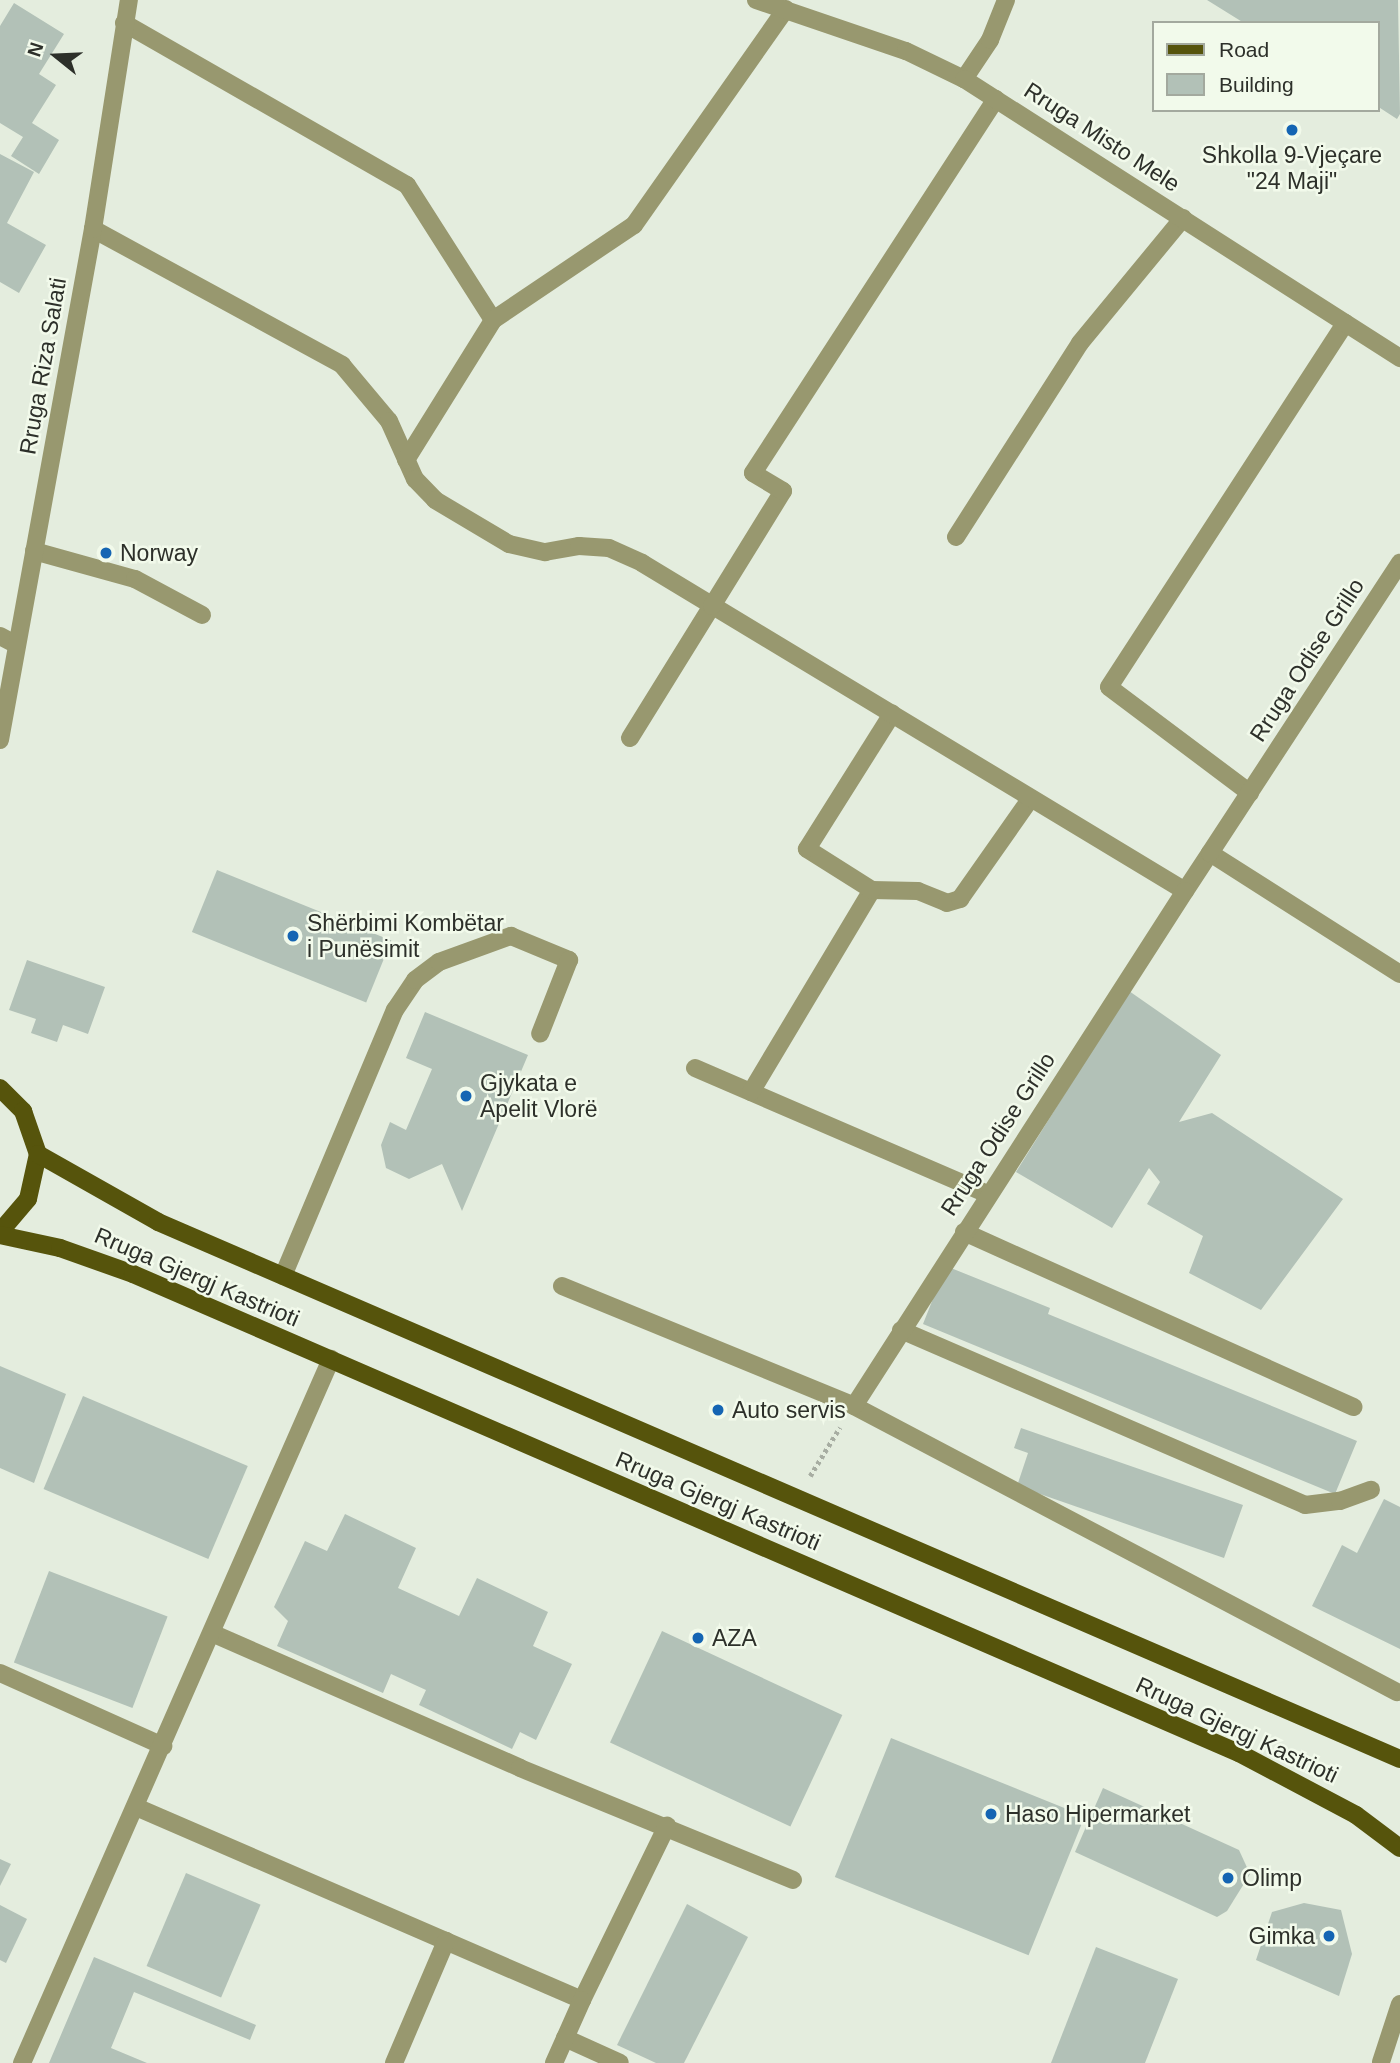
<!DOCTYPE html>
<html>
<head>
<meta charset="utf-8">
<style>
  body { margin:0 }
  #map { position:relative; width:1400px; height:2063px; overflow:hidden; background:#e4edde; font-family:Helvetica,sans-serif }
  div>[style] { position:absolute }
  .building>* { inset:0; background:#b2c1b7; transform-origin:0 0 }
  .path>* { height:4.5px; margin-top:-2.25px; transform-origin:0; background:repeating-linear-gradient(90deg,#a7ada2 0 3.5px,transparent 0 7px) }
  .service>* { height:18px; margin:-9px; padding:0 9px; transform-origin:9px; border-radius:9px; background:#98986f }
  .minor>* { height:18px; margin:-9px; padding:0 9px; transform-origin:9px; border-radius:9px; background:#98986f }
  .tertiary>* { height:18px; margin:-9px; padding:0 9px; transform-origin:9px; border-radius:9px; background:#98986f }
  .primary>* { height:18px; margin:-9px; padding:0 9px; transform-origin:9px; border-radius:9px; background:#56540c }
  .dots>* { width:19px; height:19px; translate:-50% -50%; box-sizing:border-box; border:4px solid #f2faeb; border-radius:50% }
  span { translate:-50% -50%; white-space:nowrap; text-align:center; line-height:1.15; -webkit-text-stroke:5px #f2faeb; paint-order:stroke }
  .street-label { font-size:23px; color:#2d302a }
  .poi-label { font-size:23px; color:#2d302a }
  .left { translate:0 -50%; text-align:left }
  .right { translate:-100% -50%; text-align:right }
  .legend { position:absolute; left:1152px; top:21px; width:228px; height:91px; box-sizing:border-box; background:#f2faeb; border:2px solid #a3a99e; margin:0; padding:9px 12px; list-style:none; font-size:21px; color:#2d302a }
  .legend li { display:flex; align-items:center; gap:14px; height:35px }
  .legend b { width:35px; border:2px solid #a3a99e }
  .north { position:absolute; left:21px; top:21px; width:70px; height:70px; -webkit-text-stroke:5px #f2faeb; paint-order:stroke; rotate:288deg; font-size:19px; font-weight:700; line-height:28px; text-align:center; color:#2d302a }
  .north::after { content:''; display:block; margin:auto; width:24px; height:32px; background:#2d302a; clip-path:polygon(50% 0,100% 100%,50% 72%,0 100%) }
</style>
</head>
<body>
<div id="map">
  <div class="building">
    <i style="clip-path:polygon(1207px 0,1398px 0,1400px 114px,1397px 119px,1377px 106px,1377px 23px,1244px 23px)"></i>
    <i style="clip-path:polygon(14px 3px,64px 34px,39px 74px,56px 85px,32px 123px,59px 140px,39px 174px,11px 156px,23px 137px,0 123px,0 26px)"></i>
    <i style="clip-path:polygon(0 154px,34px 172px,7px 223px,46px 245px,19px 293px,0 282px)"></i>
    <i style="left:217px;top:870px;width:188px;height:67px;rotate:22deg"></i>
    <i style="clip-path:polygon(27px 960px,105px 987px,88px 1034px,63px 1025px,57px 1042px,31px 1033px,36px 1019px,9px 1010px)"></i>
    <i style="clip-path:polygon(1129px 991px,1221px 1055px,1179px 1122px,1212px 1113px,1343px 1199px,1261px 1310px,1189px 1273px,1203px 1236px,1147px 1204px,1160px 1182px,1149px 1168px,1112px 1228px,1016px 1172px)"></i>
    <i style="clip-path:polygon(425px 1012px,528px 1055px,462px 1211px,442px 1164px,409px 1179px,386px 1168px,381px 1145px,390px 1122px,406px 1130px,432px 1069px,406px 1058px)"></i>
    <i style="clip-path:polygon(946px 1266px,1050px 1308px,1048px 1314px,1357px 1441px,1335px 1494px,923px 1324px)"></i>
    <i style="clip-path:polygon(0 1366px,66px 1394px,34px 1483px,0 1468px)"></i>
    <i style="left:83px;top:1396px;width:179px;height:101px;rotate:23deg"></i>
    <i style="clip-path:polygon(1021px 1428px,1243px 1505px,1224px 1558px,1017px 1486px,1028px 1453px,1014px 1448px)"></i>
    <i style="clip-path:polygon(1384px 1499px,1400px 1507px,1400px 1649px,1312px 1606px,1342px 1545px,1357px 1553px)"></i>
    <i style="clip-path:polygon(345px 1514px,416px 1548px,398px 1588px,459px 1616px,477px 1578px,548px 1612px,533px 1646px,572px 1664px,536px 1740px,520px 1732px,512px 1749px,419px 1705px,426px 1690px,391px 1674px,383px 1693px,277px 1646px,288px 1621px,274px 1607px,305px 1541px,327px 1551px)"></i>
    <i style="left:49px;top:1571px;width:127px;height:98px;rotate:21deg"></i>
    <i style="left:662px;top:1631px;width:199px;height:123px;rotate:25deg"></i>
    <i style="left:891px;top:1738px;width:209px;height:150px;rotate:22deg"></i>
    <i style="clip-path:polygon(1103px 1788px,1239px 1850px,1250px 1874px,1227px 1911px,1217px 1917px,1075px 1852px)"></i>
    <i style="clip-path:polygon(0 1859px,11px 1864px,0 1886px)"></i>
    <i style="left:186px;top:1873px;width:81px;height:101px;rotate:23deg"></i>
    <i style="clip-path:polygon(1304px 1903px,1341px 1910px,1352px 1954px,1339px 1996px,1256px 1960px,1272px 1912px)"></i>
    <i style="clip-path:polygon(687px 1904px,748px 1937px,684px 2063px,656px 2063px,617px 2045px)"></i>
    <i style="clip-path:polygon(0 1905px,27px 1919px,6px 1963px,0 1960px)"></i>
    <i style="clip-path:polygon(1096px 1947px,1178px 1979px,1145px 2063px,1051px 2063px)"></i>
    <i style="clip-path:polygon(94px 1957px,256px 2025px,250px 2040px,134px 1992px,111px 2048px,147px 2063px,49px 2063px)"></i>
  </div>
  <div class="path">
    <i style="left:810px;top:1476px;width:57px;rotate:-58.5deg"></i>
  </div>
  <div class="service">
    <i style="left:34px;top:551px;width:105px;rotate:15.5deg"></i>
    <i style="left:135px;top:579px;width:76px;rotate:28.2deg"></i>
    <i style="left:0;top:636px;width:19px;rotate:28deg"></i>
    <i style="left:630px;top:738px;width:155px;rotate:-58.2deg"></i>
    <i style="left:872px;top:890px;width:46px;rotate:1.2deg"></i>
    <i style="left:918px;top:891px;width:31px;rotate:22deg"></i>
    <i style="left:947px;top:903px;width:14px;rotate:-17deg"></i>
    <i style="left:960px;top:899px;width:123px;rotate:-54.9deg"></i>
    <i style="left:695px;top:1068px;width:319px;rotate:23.3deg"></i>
    <i style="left:751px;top:1092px;width:235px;rotate:-59.1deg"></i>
    <i style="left:872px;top:890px;width:77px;rotate:-147.8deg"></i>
    <i style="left:807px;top:849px;width:160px;rotate:-57.8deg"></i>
    <i style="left:283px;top:1276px;width:289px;rotate:-67.2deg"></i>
    <i style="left:395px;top:1010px;width:36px;rotate:-56deg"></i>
    <i style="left:415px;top:980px;width:30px;rotate:-37deg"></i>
    <i style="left:439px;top:962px;width:77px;rotate:-19.9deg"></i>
    <i style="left:511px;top:936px;width:63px;rotate:22.5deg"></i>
    <i style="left:569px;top:960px;width:79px;rotate:111.4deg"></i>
    <i style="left:562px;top:1286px;width:316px;rotate:22.3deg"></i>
    <i style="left:854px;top:1406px;width:614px;rotate:27.78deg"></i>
    <i style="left:214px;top:1634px;width:334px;rotate:23.6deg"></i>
    <i style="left:520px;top:1768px;width:295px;rotate:22.3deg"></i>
    <i style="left:0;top:1673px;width:179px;rotate:24.1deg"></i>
    <i style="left:136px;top:1807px;width:486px;rotate:23.4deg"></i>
    <i style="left:582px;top:2000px;width:194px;rotate:-64deg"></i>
    <i style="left:565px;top:2038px;width:60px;rotate:24.4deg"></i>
    <i style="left:22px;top:2063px;width:769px;rotate:-66.3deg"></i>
    <i style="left:394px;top:2063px;width:133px;rotate:-66.9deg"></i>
  </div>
  <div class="minor">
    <i style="left:124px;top:23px;width:326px;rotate:29.8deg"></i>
    <i style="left:407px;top:185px;width:160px;rotate:57.5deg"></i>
    <i style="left:964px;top:79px;width:47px;rotate:-56.3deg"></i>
    <i style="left:990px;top:40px;width:43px;rotate:-68.2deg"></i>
    <i style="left:93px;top:229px;width:284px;rotate:28.6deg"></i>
    <i style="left:342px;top:365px;width:73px;rotate:50deg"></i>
    <i style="left:389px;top:421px;width:64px;rotate:65.9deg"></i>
    <i style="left:415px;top:479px;width:29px;rotate:46deg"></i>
    <i style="left:435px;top:500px;width:86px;rotate:30.7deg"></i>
    <i style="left:509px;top:544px;width:37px;rotate:13deg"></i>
    <i style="left:545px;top:552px;width:35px;rotate:-10deg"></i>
    <i style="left:579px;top:546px;width:30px;rotate:4deg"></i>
    <i style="left:609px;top:548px;width:36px;rotate:24deg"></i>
    <i style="left:642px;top:563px;width:634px;rotate:31.13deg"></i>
    <i style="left:1185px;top:891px;width:45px;rotate:-56.7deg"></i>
    <i style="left:1210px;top:853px;width:225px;rotate:32.5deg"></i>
    <i style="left:406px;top:460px;width:165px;rotate:-58.1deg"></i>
    <i style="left:493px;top:320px;width:170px;rotate:-34deg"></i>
    <i style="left:634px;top:225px;width:264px;rotate:-54.9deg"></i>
    <i style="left:956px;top:537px;width:230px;rotate:-57.4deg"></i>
    <i style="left:1080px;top:343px;width:162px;rotate:-50.5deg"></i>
    <i style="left:712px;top:606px;width:135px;rotate:-58.3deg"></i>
    <i style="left:783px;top:491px;width:35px;rotate:-149deg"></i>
    <i style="left:753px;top:473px;width:446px;rotate:-57deg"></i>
    <i style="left:1250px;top:793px;width:176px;rotate:-143.1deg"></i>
    <i style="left:1109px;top:687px;width:434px;rotate:-57deg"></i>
    <i style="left:1210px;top:853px;width:347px;rotate:-56.8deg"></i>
    <i style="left:964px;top:1232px;width:427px;rotate:24.2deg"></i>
    <i style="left:901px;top:1330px;width:440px;rotate:23.4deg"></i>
    <i style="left:1305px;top:1505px;width:35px;rotate:-7deg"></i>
    <i style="left:1340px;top:1501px;width:33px;rotate:-20deg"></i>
    <i style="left:854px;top:1406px;width:612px;rotate:-57.27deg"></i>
    <i style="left:554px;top:2063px;width:69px;rotate:-66deg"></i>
  </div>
  <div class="tertiary">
    <i style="left:756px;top:0;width:158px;rotate:18.8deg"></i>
    <i style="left:906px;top:51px;width:64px;rotate:25.8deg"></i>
    <i style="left:964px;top:79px;width:518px;rotate:32.62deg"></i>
    <i style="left:0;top:740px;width:519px;rotate:-79.69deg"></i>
    <i style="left:93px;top:229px;width:232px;rotate:-81.1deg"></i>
    <i style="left:1381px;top:2062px;width:61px;rotate:-71.9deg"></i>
  </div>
  <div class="primary">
    <i style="left:0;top:1088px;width:33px;rotate:45deg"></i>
    <i style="left:23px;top:1111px;width:46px;rotate:70.8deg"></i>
    <i style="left:38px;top:1154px;width:46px;rotate:102.5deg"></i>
    <i style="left:28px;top:1199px;width:43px;rotate:130.3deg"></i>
    <i style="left:38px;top:1154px;width:138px;rotate:29.5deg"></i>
    <i style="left:158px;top:1222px;width:1353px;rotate:23.38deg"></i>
    <i style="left:0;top:1235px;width:61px;rotate:12.2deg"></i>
    <i style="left:60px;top:1248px;width:77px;rotate:19.6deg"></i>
    <i style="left:133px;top:1274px;width:1205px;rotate:23.42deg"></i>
    <i style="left:1239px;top:1753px;width:132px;rotate:27.9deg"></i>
    <i style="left:1356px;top:1815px;width:55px;rotate:36.9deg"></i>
  </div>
  <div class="dots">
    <i style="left:1292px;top:130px;background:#1565b3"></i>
    <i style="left:106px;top:553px;background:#1565b3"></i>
    <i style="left:293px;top:936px;background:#1565b3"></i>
    <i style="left:466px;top:1096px;background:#1565b3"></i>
    <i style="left:718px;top:1410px;background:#1565b3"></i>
    <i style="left:698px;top:1638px;background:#1565b3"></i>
    <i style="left:991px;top:1814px;background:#1565b3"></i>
    <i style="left:1228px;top:1878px;background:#1565b3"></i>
    <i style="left:1329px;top:1936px;background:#1565b3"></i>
  </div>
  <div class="street-label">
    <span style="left:1102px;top:137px;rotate:33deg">Rruga Misto Mele</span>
    <span style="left:43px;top:366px;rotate:-80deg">Rruga Riza Salati</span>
    <span style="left:1307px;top:660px;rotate:-57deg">Rruga Odise Grillo</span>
    <span style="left:998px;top:1134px;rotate:-57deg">Rruga Odise Grillo</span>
    <span style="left:197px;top:1277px;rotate:23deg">Rruga Gjergj Kastrioti</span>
    <span style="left:718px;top:1501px;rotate:23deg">Rruga Gjergj Kastrioti</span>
    <span style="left:1237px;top:1730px;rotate:25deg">Rruga Gjergj Kastrioti</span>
  </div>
  <div class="poi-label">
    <span style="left:1292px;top:168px">Shkolla 9-Vjeçare<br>"24 Maji"</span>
    <span class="left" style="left:120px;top:553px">Norway</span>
    <span class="left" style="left:307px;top:936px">Shërbimi Kombëtar<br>i Punësimit</span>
    <span class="left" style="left:480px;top:1096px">Gjykata e<br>Apelit Vlorë</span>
    <span class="left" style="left:732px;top:1410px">Auto servis</span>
    <span class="left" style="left:712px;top:1638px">AZA</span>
    <span class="left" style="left:1005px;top:1814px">Haso Hipermarket</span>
    <span class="left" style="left:1242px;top:1878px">Olimp</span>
    <span class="right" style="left:1315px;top:1936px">Gimka</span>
  </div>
  <ul class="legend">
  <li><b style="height:9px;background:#56540c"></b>Road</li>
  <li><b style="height:19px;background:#b2c1b7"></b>Building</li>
  </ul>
  <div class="north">N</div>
</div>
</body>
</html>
